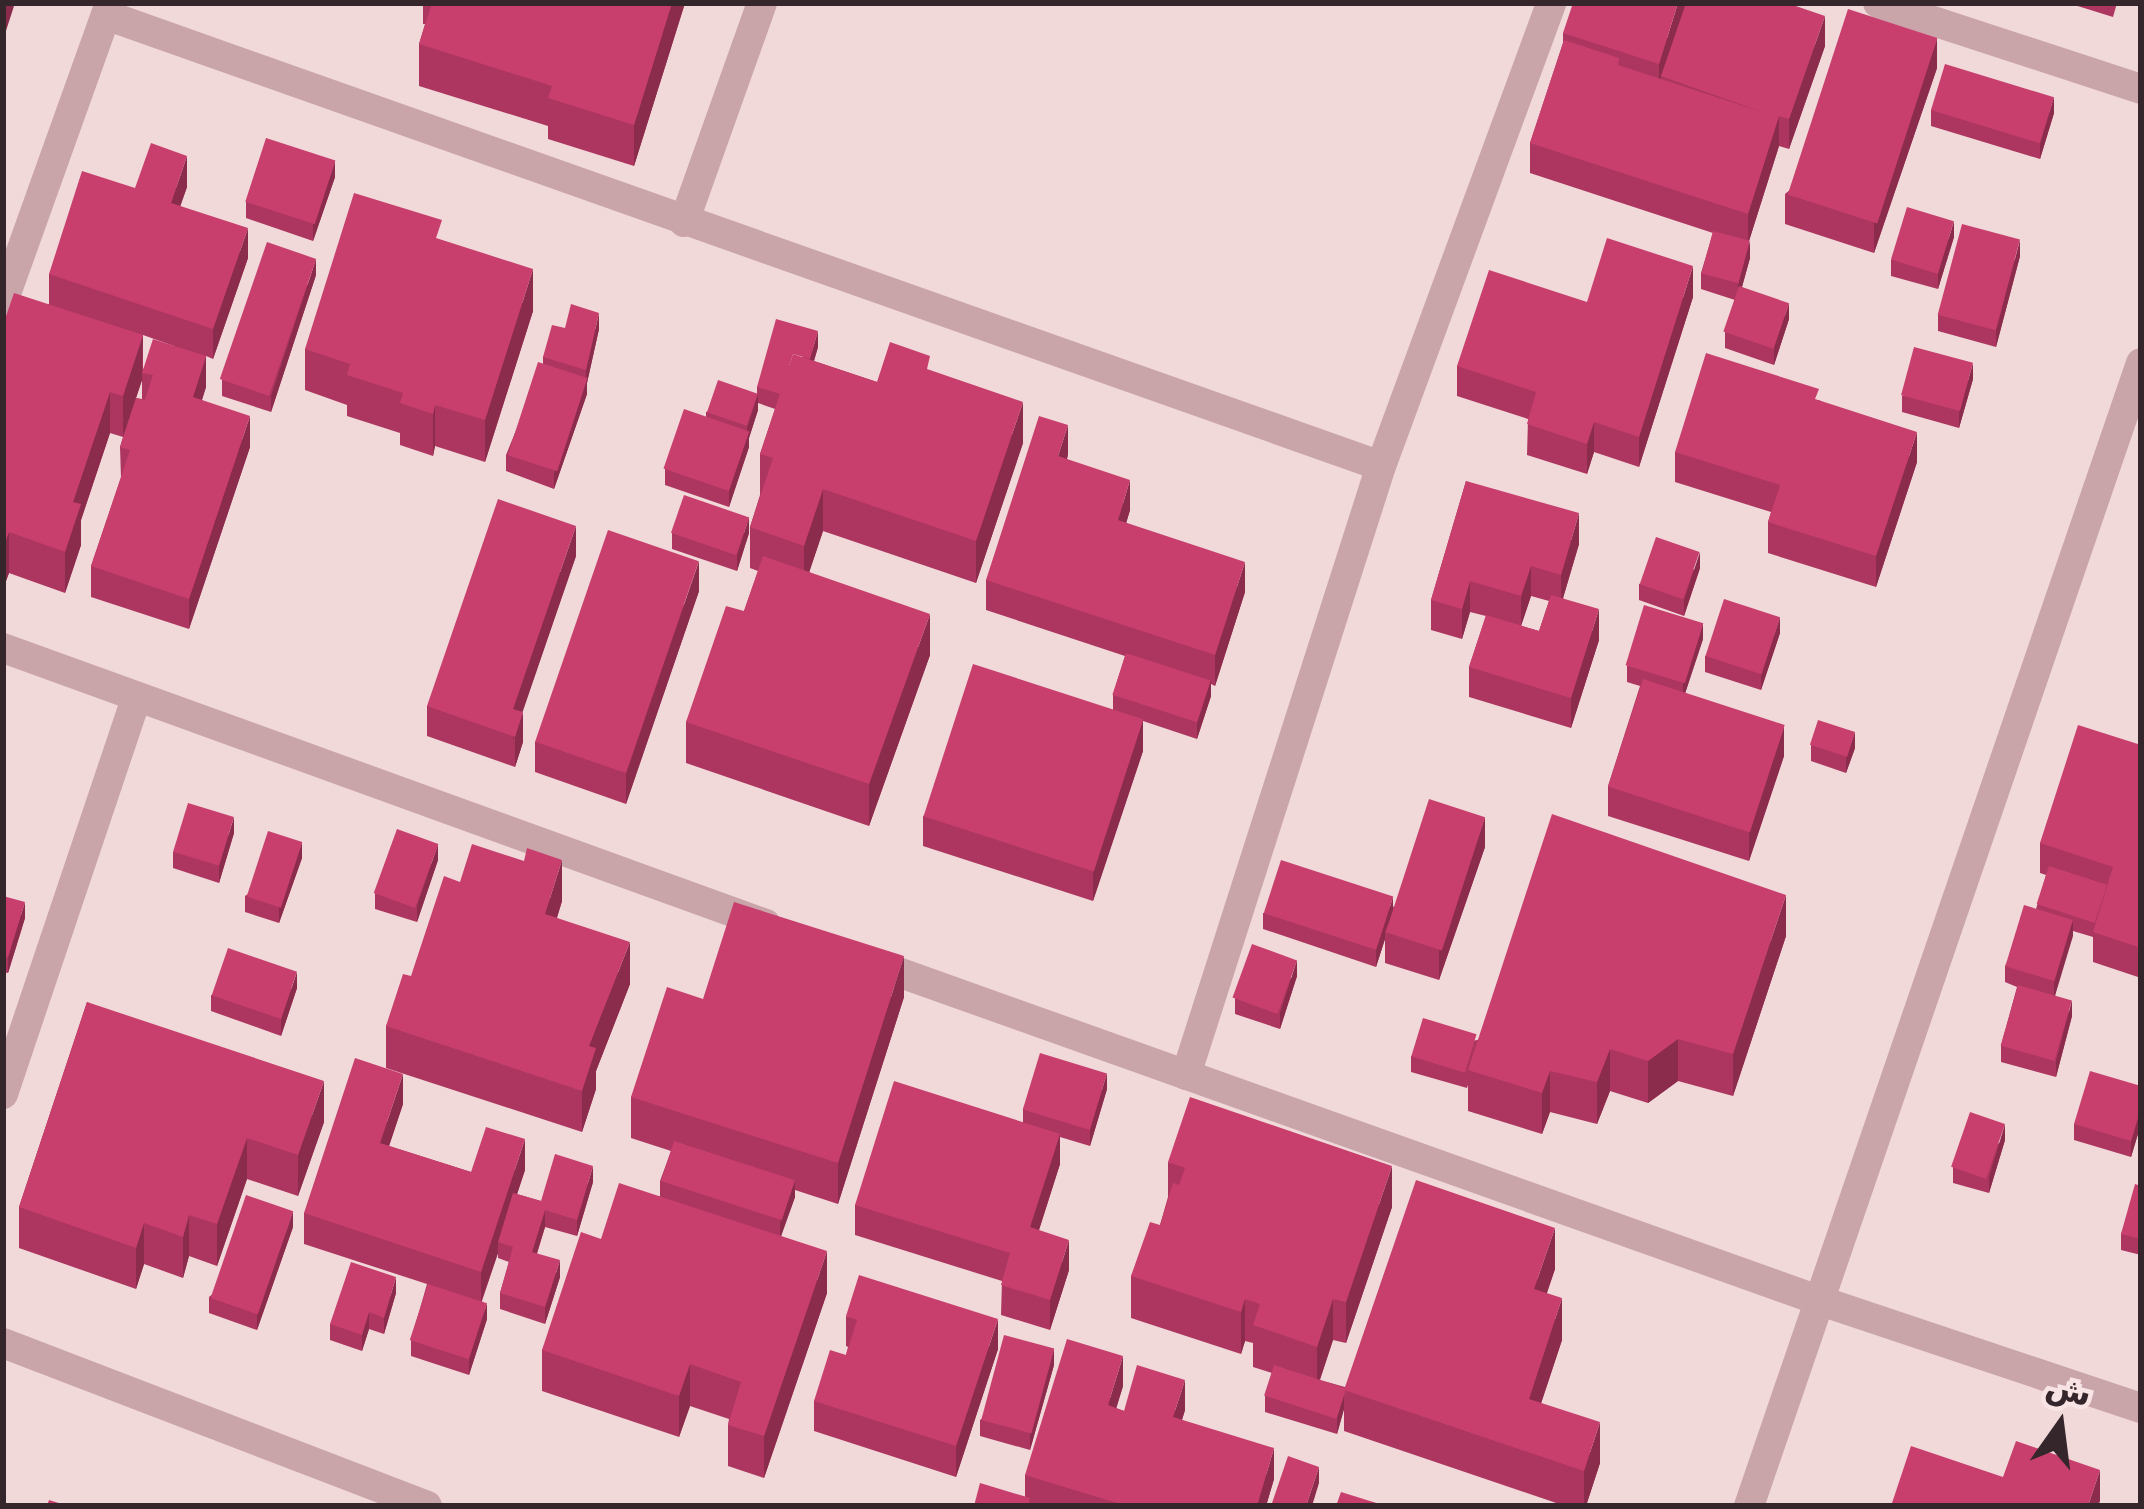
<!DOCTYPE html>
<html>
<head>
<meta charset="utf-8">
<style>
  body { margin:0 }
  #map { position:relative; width:2144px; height:1509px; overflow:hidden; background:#f1d8d9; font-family:"DejaVu Sans",Cairo,sans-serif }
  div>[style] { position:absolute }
  .street>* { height:30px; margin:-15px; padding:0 15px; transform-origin:15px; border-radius:15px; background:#c9a4a9 }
  .wall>* { inset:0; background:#ac365f }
  .shaded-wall>* { inset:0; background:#8c2c4d }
  .building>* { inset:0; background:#c83f6e; transform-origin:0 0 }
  span { translate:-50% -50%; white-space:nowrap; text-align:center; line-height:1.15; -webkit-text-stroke:12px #f9e4e5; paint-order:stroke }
  .frame { position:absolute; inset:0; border:6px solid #34262a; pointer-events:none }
  .north { position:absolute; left:2000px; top:1365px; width:120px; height:120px; -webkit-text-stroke:9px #f9e4e5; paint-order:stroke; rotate:14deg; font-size:33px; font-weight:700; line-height:48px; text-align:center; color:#34262a }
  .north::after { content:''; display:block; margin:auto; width:42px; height:54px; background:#34262a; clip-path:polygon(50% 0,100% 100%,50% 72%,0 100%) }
</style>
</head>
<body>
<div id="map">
  <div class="street">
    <i style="left:1878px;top:3px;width:277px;rotate:18.1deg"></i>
    <i style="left:106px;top:15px;width:1352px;rotate:19.48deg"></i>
    <i style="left:684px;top:222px;width:232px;rotate:-70.4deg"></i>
    <i style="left:3px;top:302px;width:318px;rotate:-70.3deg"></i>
    <i style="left:3px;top:648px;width:811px;rotate:19.89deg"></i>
    <i style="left:867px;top:961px;width:1010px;rotate:19.62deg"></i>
    <i style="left:1818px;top:1300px;width:341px;rotate:18.5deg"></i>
    <i style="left:1186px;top:1075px;width:639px;rotate:-72.25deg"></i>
    <i style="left:1381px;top:466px;width:493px;rotate:-69.8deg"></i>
    <i style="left:3px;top:1094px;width:417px;rotate:-71.4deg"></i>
    <i style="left:3px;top:1343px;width:454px;rotate:21deg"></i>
    <i style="left:1749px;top:1506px;width:1208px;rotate:-71.07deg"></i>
  </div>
  <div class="wall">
    <i style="clip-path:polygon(423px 3px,685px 3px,634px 166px,548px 139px,548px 126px,419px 86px,419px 44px,425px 24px,423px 24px)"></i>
    <i style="clip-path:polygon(2068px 3px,2117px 3px,2113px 17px)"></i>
    <i style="clip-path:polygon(1563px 33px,1825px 46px,1789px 149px,1779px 146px,1749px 241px,1750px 258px,1742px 287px,1789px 319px,1774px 365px,1725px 348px,1725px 332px,1735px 300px,1701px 289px,1701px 273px,1713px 233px,1530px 173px,1530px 143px,1563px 43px)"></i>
    <i style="clip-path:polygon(1937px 68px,1874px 253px,1785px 224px,1785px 194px)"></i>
    <i style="clip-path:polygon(1931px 110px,2054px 113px,2040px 159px,1931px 126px)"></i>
    <i style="clip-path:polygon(335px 177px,313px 241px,246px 218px,246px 202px)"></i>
    <i style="clip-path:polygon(evenodd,187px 187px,180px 206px,248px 258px,213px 359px,206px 356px,206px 387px,202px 400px,250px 447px,189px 629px,91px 597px,91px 566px,121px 478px,120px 447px,123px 437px,110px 433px,81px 520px,81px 545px,65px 593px,9px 573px,3px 589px,3px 325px,49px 304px,49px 274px,135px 188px,187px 187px,143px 335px,174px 346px,143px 369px,143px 335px,187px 187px,142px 380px,142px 399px,136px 398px,142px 380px)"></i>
    <i style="clip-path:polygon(1954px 237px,1938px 289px,1891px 276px,1891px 260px)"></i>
    <i style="clip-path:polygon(442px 240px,533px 311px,485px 462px,435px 446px,433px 456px,400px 445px,400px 433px,347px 416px,347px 405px,305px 390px,305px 349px)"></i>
    <i style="clip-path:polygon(2020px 256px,1996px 347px,1938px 331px,1938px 315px)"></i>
    <i style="clip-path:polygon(316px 275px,271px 412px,222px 396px,222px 380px)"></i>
    <i style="clip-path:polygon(1693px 297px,1639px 467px,1594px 452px,1587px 474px,1527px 455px,1528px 419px,1457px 396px,1457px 366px,1587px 302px)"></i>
    <i style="clip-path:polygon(565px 328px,599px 329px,587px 383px,587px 394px,554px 489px,506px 471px,506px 455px,543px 364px,543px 357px)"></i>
    <i style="clip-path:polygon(818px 347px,814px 361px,877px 382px,930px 370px,1023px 443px,976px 583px,823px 531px,809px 572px,930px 655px,869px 826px,686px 763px,686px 722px,744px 611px,758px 571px,750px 568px,750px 527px,760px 495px,760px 454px,775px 409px,758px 403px,758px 410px,749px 438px,749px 447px,729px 507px,665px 485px,665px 469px,706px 417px,706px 412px,757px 394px,757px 387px)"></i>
    <i style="clip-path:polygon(1973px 379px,1959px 428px,1902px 412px,1902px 396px)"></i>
    <i style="clip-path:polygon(1819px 400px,1917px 462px,1876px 587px,1768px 553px,1768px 522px,1771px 512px,1675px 482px,1675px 452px)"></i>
    <i style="clip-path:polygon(1068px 455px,1067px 459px,1130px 510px,1126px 523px,1245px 592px,1215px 686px,1211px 684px,1211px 696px,1197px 739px,1143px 721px,1143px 751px,1093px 901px,923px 846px,923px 816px,1113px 711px,1113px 695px,1125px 656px,986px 610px,986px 580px)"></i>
    <i style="clip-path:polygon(evenodd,1466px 481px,1579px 544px,1563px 598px,1599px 640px,1571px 728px,1469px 697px,1469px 667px,1486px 616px,1470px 612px,1462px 639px,1431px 630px,1431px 600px,1466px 481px,1531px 596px,1549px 601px,1539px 631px,1521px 626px,1531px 596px)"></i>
    <i style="clip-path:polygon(672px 533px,749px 533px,737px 571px,672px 549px)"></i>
    <i style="clip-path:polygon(576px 556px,522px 712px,523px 742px,515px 767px,427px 736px,427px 706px)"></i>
    <i style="clip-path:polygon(1700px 568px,1684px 616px,1639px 600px,1639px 584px)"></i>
    <i style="clip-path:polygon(699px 591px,626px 804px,535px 772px,535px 742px)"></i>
    <i style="clip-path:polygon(1780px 633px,1761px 690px,1705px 672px,1705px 656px)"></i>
    <i style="clip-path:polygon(1703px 639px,1685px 693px,1784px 756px,1749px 861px,1608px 816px,1608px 786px,1640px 686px,1627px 682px,1627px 666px)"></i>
    <i style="clip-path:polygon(1811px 745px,1855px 748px,1846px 773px,1811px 761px)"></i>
    <i style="clip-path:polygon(2141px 745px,2141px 978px,2093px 962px,2093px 937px,2073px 931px,2055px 995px,2072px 1016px,2056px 1077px,2001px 1062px,2001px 1046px,2017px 987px,2005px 982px,2005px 966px,2036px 909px,2046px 875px,2040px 873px,2040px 843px)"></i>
    <i style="clip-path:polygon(234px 833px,219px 883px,173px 868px,173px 852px)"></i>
    <i style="clip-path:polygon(1485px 847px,1439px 980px,1385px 963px,1385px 939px,1376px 967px,1263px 929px,1263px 913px,1393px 907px)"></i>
    <i style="clip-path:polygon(302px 858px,279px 923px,245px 912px,245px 896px)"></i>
    <i style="clip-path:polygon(438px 860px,417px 922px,375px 909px,375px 893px)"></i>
    <i style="clip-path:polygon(460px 882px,562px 901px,557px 918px,630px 984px,596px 1071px,596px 1089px,582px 1132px,386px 1068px,386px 1026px)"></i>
    <i style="clip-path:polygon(3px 896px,25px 918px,8px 973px,3px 972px)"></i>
    <i style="clip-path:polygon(1786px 936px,1733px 1096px,1678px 1081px,1648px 1103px,1610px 1091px,1597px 1124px,1550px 1112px,1542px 1134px,1468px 1111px,1468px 1085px,1467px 1088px,1411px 1072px,1411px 1056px,1477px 1040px)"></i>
    <i style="clip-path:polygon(1297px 976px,1280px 1029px,1235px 1014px,1235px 998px)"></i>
    <i style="clip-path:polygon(297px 988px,281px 1036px,211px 1011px,211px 995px)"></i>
    <i style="clip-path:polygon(904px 997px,838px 1204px,795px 1190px,795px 1197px,781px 1236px,827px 1293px,764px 1478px,728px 1466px,728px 1425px,729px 1419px,690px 1406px,679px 1437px,542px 1391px,542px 1350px,601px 1239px,660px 1196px,660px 1181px,671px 1151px,631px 1138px,631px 1097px,703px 999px)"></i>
    <i style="clip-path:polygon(87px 1002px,324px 1122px,298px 1196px,247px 1179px,217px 1266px,189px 1256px,183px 1278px,144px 1264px,136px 1289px,19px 1248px,19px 1207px)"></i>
    <i style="clip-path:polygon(2141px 1086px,2141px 1124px,2131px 1157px,2074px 1140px,2074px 1124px)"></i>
    <i style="clip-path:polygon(1107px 1089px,1090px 1146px,1060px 1137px,1060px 1164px,1039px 1230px,1069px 1270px,1050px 1330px,1001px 1315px,1002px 1281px,855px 1235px,855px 1205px,1023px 1122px,1023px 1109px)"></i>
    <i style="clip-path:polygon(403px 1104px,389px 1146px,471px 1172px,525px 1170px,517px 1194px,541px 1201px,593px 1182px,577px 1236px,545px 1227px,537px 1254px,560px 1277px,545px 1324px,500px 1309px,500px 1293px,509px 1262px,498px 1258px,498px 1253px,482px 1301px,487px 1319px,469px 1375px,411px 1356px,411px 1340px,427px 1284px,304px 1244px,304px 1213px)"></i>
    <i style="clip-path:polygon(2005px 1140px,1989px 1193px,1953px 1183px,1953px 1167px)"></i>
    <i style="clip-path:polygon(1168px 1162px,1392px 1207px,1346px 1343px,1333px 1340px,1320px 1380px,1345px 1387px,1555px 1269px,1547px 1293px,1562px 1340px,1541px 1403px,1600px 1463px,1586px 1506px,1565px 1506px,1344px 1431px,1344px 1409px,1337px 1434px,1265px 1412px,1265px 1396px,1272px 1373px,1253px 1367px,1253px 1343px,1245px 1341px,1241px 1354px,1131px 1318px,1131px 1276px,1160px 1225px,1168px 1197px)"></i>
    <i style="clip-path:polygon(2141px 1186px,2141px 1255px,2121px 1250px,2121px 1234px)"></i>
    <i style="clip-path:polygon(293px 1227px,257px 1330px,209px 1313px,209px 1297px)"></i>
    <i style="clip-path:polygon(396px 1293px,384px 1334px,369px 1329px,362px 1351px,330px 1340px,330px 1324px)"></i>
    <i style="clip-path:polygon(846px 1316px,998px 1349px,956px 1477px,814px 1431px,814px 1401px,846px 1355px,848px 1347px,846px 1346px)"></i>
    <i style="clip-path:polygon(1054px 1365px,1030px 1450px,980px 1436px,980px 1420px)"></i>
    <i style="clip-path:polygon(1123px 1386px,1116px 1408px,1124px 1411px,1185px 1410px,1182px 1420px,1274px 1479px,1266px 1506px,974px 1506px,1025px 1497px,1025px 1475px)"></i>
  </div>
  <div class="shaded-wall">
    <i style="clip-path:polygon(5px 3px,15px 3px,3px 40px,3px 9px)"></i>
    <i style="clip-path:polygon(672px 3px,685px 3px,634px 166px,634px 125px)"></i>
    <i style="clip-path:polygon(1678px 3px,1688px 3px,1661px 76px,1659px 94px,1659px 64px)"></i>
    <i style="clip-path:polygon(1825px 16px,1825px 46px,1789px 149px,1789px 119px)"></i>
    <i style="clip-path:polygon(1937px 38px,1937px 68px,1874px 253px,1874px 223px)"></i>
    <i style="clip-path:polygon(2054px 97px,2054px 113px,2040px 159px,2040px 142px)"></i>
    <i style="clip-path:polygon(1779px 116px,1779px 146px,1748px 244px,1748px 214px)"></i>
    <i style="clip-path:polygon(187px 156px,187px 187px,171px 233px,171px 203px)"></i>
    <i style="clip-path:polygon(335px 161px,335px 177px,313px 241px,313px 224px)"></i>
    <i style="clip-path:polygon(1954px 221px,1954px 237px,1938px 289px,1938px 273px)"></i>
    <i style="clip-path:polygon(248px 228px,248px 258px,213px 359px,213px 329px)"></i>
    <i style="clip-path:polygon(2020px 240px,2020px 256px,1996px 347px,1996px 331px)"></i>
    <i style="clip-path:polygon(1750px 241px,1750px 258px,1738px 301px,1738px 285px)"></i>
    <i style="clip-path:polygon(316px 259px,316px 275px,271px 412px,271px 396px)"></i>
    <i style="clip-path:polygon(1693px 266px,1693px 297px,1639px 467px,1639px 437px)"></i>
    <i style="clip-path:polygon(533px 269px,533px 311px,485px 462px,485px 420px)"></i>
    <i style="clip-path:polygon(1789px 303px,1789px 319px,1774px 365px,1774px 348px)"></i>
    <i style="clip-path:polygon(599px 313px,599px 329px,587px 383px,587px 394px,554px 489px,554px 473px,586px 380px,586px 370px)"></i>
    <i style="clip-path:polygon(818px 331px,818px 347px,804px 394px,804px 378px)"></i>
    <i style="clip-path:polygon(143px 335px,142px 380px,123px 437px,123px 396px)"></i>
    <i style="clip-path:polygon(206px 356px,206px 387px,193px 427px,193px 397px)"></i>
    <i style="clip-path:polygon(1973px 363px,1973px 379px,1959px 428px,1959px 412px)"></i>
    <i style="clip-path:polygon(110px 392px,110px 433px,81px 520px,81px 545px,65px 593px,65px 552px,73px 502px)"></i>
    <i style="clip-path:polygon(758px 394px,758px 410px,749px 438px,749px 447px,729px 507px,729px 491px,747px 437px,747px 428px)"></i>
    <i style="clip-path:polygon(1023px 402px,1023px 443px,976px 583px,976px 541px)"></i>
    <i style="clip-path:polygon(435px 405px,435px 446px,433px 456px,433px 414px)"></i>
    <i style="clip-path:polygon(250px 416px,250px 447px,189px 629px,189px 599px)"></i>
    <i style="clip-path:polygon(1594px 422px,1594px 452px,1587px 474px,1587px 444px)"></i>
    <i style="clip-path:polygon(1068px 425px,1068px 455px,1058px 486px,1058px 456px)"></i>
    <i style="clip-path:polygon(1917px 432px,1917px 462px,1876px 587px,1876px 556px)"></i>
    <i style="clip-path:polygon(1130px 480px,1130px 510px,1118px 551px,1118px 520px)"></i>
    <i style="clip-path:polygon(823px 489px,823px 531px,804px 588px,804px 546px)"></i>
    <i style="clip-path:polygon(1579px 513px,1579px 544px,1561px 605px,1561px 575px)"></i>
    <i style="clip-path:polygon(749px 517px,749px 533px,737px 571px,737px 555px)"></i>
    <i style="clip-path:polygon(576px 526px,576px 556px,513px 740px,513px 709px)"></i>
    <i style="clip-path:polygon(9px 532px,9px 573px,3px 589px,3px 547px)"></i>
    <i style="clip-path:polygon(1700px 552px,1700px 568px,1684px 616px,1684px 600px)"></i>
    <i style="clip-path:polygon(699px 561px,699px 591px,626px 804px,626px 774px)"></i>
    <i style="clip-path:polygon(1245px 562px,1245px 592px,1215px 686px,1215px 655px)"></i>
    <i style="clip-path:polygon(1531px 566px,1531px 596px,1521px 626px,1521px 596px)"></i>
    <i style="clip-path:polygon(1470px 581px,1470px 612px,1462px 639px,1462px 609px)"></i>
    <i style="clip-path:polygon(1599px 609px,1599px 640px,1571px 728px,1571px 698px)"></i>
    <i style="clip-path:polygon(930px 614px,930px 655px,869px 826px,869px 784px)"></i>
    <i style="clip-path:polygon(1780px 617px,1780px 633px,1761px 690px,1761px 674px)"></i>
    <i style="clip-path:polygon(1703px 623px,1703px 639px,1683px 700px,1683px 684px)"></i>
    <i style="clip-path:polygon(1211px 680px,1211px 696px,1197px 739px,1197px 723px)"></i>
    <i style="clip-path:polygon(523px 712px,523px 742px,515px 767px,515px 737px)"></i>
    <i style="clip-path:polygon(1143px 720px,1143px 751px,1093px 901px,1093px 871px)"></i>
    <i style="clip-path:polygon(1784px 726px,1784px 756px,1749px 861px,1749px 831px)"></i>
    <i style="clip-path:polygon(1855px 732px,1855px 748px,1846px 773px,1846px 757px)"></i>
    <i style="clip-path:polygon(234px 817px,234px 833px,219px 883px,219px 866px)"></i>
    <i style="clip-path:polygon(1485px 817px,1485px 847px,1439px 980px,1439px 950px)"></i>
    <i style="clip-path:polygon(302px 842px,302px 858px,279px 923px,279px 907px)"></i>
    <i style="clip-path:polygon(438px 844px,438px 860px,417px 922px,417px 906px)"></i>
    <i style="clip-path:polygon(562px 860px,562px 901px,545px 955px,545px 914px)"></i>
    <i style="clip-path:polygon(1786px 895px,1786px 936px,1733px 1096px,1733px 1054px)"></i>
    <i style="clip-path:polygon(1393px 897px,1393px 913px,1385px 932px,1385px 939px,1376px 967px,1376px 951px)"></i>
    <i style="clip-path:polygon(25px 902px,25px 918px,8px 973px,8px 957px)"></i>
    <i style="clip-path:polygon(2073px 920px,2073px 936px,2054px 999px,2054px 983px)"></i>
    <i style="clip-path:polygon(630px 942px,630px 984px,596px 1071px,596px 1089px,582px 1132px,582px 1091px,589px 1046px)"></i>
    <i style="clip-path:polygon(904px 956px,904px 997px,838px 1204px,838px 1163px)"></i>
    <i style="clip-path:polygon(1297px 960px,1297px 976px,1280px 1029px,1280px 1013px)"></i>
    <i style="clip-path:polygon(297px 972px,297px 988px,281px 1036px,281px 1020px)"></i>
    <i style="clip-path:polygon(2072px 1000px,2072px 1016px,2056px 1077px,2056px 1061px)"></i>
    <i style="clip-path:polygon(1678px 1039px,1678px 1081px,1648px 1103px,1648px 1061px)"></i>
    <i style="clip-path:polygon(1610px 1049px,1610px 1091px,1597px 1124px,1597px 1082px)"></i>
    <i style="clip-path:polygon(1550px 1071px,1550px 1112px,1542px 1134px,1542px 1093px)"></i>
    <i style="clip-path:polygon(1107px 1073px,1107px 1089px,1090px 1146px,1090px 1130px)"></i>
    <i style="clip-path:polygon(403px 1074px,403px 1104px,380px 1173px,380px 1143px)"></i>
    <i style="clip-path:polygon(324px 1081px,324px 1122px,298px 1196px,298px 1155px)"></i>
    <i style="clip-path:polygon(2141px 1108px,2141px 1124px,2131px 1157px,2131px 1141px)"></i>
    <i style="clip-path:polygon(2005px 1124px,2005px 1140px,1989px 1193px,1989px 1177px)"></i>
    <i style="clip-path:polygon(1060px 1134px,1060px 1164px,1030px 1258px,1030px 1227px)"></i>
    <i style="clip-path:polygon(247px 1138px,247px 1179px,217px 1266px,217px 1224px)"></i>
    <i style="clip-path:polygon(525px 1139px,525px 1170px,501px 1243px,498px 1242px,498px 1253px,481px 1302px,481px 1272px)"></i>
    <i style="clip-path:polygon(593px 1166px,593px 1182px,577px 1236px,577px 1220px)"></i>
    <i style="clip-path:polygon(1392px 1166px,1392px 1207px,1346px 1343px,1346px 1302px)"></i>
    <i style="clip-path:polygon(795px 1181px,795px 1197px,780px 1239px,780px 1223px)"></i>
    <i style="clip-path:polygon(545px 1210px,545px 1227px,532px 1268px,532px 1252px)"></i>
    <i style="clip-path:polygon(293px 1211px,293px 1227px,257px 1330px,257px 1314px)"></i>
    <i style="clip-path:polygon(189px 1215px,189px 1256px,183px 1278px,183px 1237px)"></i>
    <i style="clip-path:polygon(144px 1223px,144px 1264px,136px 1289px,136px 1248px)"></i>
    <i style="clip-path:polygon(1555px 1228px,1555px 1269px,1534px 1330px,1534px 1289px)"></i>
    <i style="clip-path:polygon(1069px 1240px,1069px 1270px,1050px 1330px,1050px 1300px)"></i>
    <i style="clip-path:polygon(827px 1251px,827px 1293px,764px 1478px,764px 1436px)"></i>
    <i style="clip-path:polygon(560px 1260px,560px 1277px,545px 1324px,545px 1307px)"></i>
    <i style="clip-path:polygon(396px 1277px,396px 1293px,384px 1334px,384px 1318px)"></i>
    <i style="clip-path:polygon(1562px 1298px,1562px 1340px,1529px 1440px,1529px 1399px)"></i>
    <i style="clip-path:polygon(1245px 1299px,1245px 1341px,1241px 1354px,1241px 1312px)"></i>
    <i style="clip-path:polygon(1333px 1299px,1333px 1340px,1317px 1388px,1317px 1347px)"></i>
    <i style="clip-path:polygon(487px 1303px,487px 1319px,469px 1375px,469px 1359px)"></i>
    <i style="clip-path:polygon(369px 1312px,369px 1329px,362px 1351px,362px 1335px)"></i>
    <i style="clip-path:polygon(998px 1319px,998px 1349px,956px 1477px,956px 1446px)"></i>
    <i style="clip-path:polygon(1054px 1348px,1054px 1365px,1030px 1450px,1030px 1434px)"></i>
    <i style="clip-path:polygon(1123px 1356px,1123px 1386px,1108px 1436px,1108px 1405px)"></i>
    <i style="clip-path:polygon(690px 1364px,690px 1406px,679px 1437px,679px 1396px)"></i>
    <i style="clip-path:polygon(1185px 1380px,1185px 1410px,1173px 1448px,1173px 1417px)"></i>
    <i style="clip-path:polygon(1344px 1393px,1344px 1409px,1337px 1434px,1337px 1418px)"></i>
    <i style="clip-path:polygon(1600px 1422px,1600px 1463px,1586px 1506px,1584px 1506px,1584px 1471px)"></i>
    <i style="clip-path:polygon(1274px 1448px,1274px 1479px,1266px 1506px,1257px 1506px)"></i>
    <i style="clip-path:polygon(1319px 1467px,1319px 1483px,1312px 1506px,1306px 1506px)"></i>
    <i style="clip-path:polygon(2100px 1470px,2100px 1501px,2098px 1506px,2088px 1506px)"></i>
  </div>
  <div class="building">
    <i style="clip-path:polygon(432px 3px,672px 3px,634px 125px,548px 98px,552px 86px,419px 44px)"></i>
    <i style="clip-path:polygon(1573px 3px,1678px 3px,1659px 64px,1563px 33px)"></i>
    <i style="clip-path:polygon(1686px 3px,1787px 3px,1825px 16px,1789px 119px,1779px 116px,1748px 214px,1530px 143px,1564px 40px,1619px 58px,1618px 65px,1765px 113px,1661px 76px)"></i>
    <i style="left:1848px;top:9px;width:94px;height:195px;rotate:18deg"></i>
    <i style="left:1945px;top:64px;width:114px;height:48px;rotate:17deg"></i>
    <i style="left:266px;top:138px;width:73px;height:67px;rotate:18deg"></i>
    <i style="clip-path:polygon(151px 143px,187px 156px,171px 203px,248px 228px,213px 329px,49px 274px,82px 171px,135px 188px)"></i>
    <i style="clip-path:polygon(354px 193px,442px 220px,436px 238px,533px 269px,485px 420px,435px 405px,433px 414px,400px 403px,403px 393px,347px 375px,350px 364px,305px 349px)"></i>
    <i style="left:1907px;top:207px;width:49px;height:55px;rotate:17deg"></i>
    <i style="left:1962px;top:224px;width:60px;height:94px;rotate:15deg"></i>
    <i style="left:1713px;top:231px;width:38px;height:44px;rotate:15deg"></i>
    <i style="clip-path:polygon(1607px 238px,1693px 266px,1639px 437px,1594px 422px,1587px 444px,1527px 424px,1536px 392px,1457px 366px,1489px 270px,1587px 302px)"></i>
    <i style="left:267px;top:242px;width:52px;height:145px;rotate:19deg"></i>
    <i style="left:1739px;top:286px;width:53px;height:48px;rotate:19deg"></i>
    <i style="clip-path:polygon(14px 293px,143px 335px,123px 396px,110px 392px,73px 502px,81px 504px,65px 552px,9px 532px,3px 547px,3px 325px)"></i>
    <i style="clip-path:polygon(571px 304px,599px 313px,586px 370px,543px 357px,552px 325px,565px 328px)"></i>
    <i style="clip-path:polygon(776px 319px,818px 331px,810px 359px,793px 354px,780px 394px,757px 387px)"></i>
    <i style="clip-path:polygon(153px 339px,206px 356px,193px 397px,250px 416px,189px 599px,91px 566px,130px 450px,120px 447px,136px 398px,145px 400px,153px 375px,142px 373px)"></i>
    <i style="clip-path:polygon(890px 342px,930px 356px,927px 369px,1023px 402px,976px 541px,823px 489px,804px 546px,750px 527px,773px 458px,760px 454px,793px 354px,877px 382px)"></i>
    <i style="left:1914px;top:347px;width:61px;height:50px;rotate:15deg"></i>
    <i style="clip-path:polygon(1706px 353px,1819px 389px,1815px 399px,1917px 432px,1876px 556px,1768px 522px,1780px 485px,1675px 452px)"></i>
    <i style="left:538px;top:362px;width:52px;height:98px;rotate:18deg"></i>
    <i style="left:718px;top:380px;width:42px;height:34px;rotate:19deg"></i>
    <i style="left:684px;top:409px;width:69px;height:63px;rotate:19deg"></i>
    <i style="clip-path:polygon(1039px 416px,1068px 425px,1058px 456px,1130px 480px,1118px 520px,1245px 562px,1215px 655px,986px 580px)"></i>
    <i style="clip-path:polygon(1466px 481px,1579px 513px,1561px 575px,1531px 566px,1521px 596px,1470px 581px,1462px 609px,1431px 600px)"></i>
    <i style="left:684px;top:495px;width:69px;height:40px;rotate:19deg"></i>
    <i style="clip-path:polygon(498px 499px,576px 526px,513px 709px,523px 712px,515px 737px,427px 706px)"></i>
    <i style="left:608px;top:530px;width:96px;height:224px;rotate:19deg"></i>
    <i style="left:1656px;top:537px;width:46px;height:50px;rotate:19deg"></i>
    <i style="clip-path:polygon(763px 556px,930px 614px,869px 784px,686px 722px,726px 606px,744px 611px)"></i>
    <i style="clip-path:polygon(1551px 595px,1599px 609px,1571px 698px,1469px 667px,1486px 615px,1539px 631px)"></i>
    <i style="left:1724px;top:599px;width:59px;height:60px;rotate:18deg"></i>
    <i style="left:1644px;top:605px;width:62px;height:63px;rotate:17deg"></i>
    <i style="left:1126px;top:653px;width:89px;height:44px;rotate:18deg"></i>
    <i style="left:973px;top:664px;width:179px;height:160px;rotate:18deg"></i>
    <i style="left:1643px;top:679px;width:149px;height:113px;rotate:18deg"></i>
    <i style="left:1818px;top:720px;width:39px;height:26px;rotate:18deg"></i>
    <i style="clip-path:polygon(2078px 725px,2141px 745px,2141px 948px,2093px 932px,2113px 867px,2040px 843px)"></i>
    <i style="left:1429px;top:799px;width:59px;height:140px;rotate:18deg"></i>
    <i style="left:188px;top:803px;width:48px;height:51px;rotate:17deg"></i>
    <i style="clip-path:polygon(1552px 814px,1786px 895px,1733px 1054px,1678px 1039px,1648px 1061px,1610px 1049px,1597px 1082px,1550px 1071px,1542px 1093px,1468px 1070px)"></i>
    <i style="left:397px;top:829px;width:44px;height:68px;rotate:20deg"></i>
    <i style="left:268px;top:831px;width:36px;height:69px;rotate:18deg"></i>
    <i style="clip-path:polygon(472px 844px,524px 861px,527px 848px,562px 860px,545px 914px,630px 942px,589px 1046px,596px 1048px,582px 1091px,386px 1026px,403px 974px,411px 976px,444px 876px,460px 882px)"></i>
    <i style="left:1281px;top:860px;width:118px;height:56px;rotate:18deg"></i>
    <i style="left:2049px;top:866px;width:61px;height:40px;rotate:18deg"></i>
    <i style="clip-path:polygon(3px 896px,25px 902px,8px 957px,3px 956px)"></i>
    <i style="clip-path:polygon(734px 902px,904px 956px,838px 1163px,631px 1097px,667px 987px,703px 999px)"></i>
    <i style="left:2024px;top:905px;width:51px;height:64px;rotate:17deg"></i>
    <i style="left:1252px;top:944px;width:48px;height:57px;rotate:20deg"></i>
    <i style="left:228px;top:948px;width:73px;height:50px;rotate:19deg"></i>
    <i style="left:2018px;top:985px;width:56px;height:63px;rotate:16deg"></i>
    <i style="clip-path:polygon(87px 1002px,324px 1081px,298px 1155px,247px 1138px,217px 1224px,189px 1215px,183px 1237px,144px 1223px,136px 1248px,19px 1207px)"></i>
    <i style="left:1423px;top:1018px;width:56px;height:40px;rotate:17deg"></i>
    <i style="left:1040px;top:1053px;width:70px;height:59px;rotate:17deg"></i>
    <i style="clip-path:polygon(355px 1058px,403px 1074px,380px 1143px,471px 1172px,486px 1127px,525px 1139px,481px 1272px,304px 1213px)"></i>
    <i style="clip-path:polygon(2090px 1071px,2141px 1086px,2141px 1108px,2131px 1141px,2074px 1124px)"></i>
    <i style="clip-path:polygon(894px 1081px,1060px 1134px,1030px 1227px,1069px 1240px,1050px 1300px,1001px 1285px,1010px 1253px,855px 1205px)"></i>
    <i style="clip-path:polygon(1190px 1097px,1392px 1166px,1346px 1302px,1333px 1299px,1317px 1347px,1253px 1325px,1260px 1304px,1245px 1299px,1241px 1312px,1131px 1276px,1150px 1222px,1160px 1225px,1173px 1183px,1179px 1185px,1185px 1168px,1168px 1162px)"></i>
    <i style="left:1970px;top:1112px;width:37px;height:58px;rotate:19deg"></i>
    <i style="left:674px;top:1141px;width:127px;height:42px;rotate:18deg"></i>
    <i style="clip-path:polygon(555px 1154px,593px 1166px,577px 1220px,545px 1210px,532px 1252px,560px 1260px,545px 1307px,500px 1293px,513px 1247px,498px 1242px,513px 1193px,541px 1201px)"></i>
    <i style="clip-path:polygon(1416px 1180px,1555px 1228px,1534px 1289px,1562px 1298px,1529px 1399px,1600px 1422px,1584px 1471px,1344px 1390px)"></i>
    <i style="clip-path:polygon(619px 1183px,827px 1251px,764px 1436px,728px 1425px,741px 1382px,690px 1364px,679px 1396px,542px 1350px,581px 1232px,601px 1239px)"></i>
    <i style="clip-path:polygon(2135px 1184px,2141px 1186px,2141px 1239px,2121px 1234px)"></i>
    <i style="left:246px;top:1195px;width:50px;height:109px;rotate:19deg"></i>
    <i style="clip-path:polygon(351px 1262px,396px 1277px,384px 1318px,369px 1312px,362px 1335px,330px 1324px)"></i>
    <i style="clip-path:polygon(859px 1275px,998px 1319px,956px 1446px,814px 1401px,830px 1350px,846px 1355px,857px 1320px,846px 1316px)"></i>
    <i style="left:428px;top:1284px;width:62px;height:59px;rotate:18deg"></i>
    <i style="left:1004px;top:1335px;width:52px;height:88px;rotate:15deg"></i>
    <i style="clip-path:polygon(1067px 1339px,1123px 1356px,1108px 1405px,1124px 1411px,1137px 1365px,1185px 1380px,1173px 1417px,1274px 1448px,1257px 1506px,1127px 1506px,1025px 1475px)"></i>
    <i style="left:1274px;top:1365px;width:76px;height:32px;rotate:18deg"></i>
    <i style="clip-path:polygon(2016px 1441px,2100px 1470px,2088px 1506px,1891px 1506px,1911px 1446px,2003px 1477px)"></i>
    <i style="clip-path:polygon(1288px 1456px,1319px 1467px,1306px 1506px,1271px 1506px)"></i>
    <i style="clip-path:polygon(980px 1483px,1030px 1498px,1028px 1506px,974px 1506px)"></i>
    <i style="clip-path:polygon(1341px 1492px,1386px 1506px,1336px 1506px)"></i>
    <i style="clip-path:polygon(49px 1500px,68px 1506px,47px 1506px)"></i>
  </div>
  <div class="frame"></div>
  <div class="north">ش</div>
</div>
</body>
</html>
